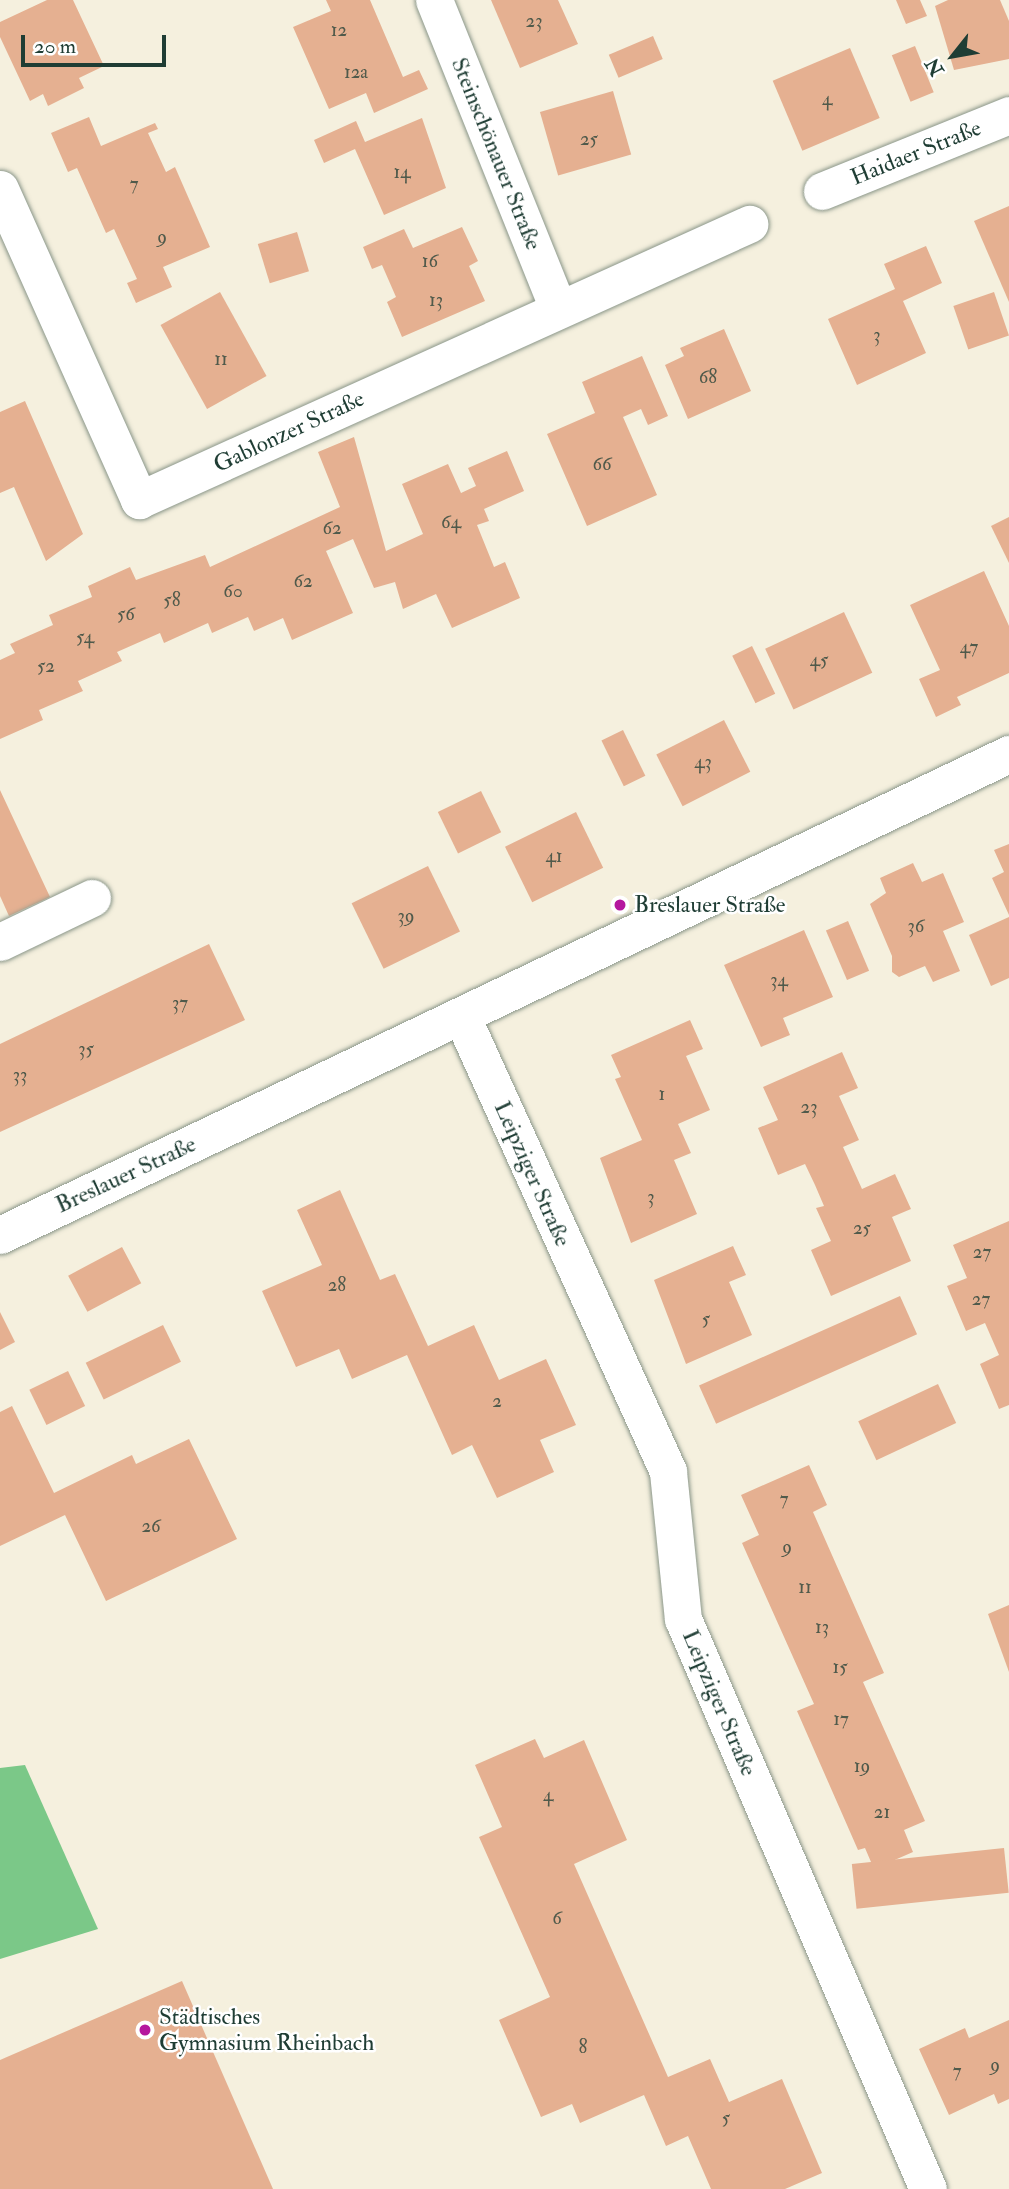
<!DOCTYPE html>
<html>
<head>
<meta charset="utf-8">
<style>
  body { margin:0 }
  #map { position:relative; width:1009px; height:2189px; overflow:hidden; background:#f5f0de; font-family:"IM FELL Double Pica",serif }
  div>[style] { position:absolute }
  .green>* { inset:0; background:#7bc888 }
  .building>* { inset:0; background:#e5b091; transform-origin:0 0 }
  .roads { filter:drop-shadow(0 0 2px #8a9689) drop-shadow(0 0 2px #8a9689) }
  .street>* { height:37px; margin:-18.5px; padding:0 18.5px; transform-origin:18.5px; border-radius:18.5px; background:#fff }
  .dots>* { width:19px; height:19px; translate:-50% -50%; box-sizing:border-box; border:4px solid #fff; border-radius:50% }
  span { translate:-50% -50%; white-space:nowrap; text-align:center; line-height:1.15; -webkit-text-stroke:5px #fff; paint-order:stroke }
  .number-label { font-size:19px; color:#505a4b }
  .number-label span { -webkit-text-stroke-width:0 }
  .street-label { font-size:23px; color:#1f3d34 }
  .poi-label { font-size:23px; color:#1f3d34 }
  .left { translate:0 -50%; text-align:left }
  .north { position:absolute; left:918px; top:21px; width:70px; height:70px; -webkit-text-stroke:5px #fff; paint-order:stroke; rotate:239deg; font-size:19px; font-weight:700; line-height:28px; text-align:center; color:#1f3d34 }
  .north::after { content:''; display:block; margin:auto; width:24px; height:32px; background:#1f3d34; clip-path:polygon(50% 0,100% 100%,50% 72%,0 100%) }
  .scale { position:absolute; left:21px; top:35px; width:145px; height:32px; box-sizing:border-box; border:4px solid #1f3d34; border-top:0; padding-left:9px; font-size:21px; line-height:24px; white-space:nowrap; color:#1f3d34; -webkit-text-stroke:5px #fff; paint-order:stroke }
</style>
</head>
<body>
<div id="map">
  <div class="green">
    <i style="clip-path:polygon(25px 1765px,98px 1929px,0 1959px,0 1768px)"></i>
  </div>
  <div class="building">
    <i style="clip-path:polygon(47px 0,73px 0,104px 66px,79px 78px,84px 88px,48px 106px,43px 94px,30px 101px,0 37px,0 22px)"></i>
    <i style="clip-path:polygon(326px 0,370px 0,403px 77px,419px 70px,428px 89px,374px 113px,366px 93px,329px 109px,293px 27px,331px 11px)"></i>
    <i style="clip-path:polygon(491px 0,558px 0,578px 44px,520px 68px)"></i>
    <i style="clip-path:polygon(896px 0,920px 0,927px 16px,906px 24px)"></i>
    <i style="clip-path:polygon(948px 0,1000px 0,1009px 21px,1009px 59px,954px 70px,935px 6px)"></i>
    <i style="left:653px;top:36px;width:25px;height:48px;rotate:67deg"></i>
    <i style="left:915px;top:46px;width:50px;height:25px;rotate:68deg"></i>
    <i style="left:850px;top:48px;width:76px;height:84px;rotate:67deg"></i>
    <i style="left:613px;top:91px;width:66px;height:76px;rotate:74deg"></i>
    <i style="clip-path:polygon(89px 117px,101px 146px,155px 123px,158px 129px,148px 133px,166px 172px,175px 167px,210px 247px,163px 267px,172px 287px,136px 303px,127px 283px,137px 279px,114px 229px,106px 233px,77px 168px,68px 172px,51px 133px)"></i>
    <i style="clip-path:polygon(422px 118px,446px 188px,384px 215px,355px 149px,324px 163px,314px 140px,356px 121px,365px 142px)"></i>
    <i style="clip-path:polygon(1009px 206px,1009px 302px,974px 221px)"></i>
    <i style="clip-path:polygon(462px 227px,478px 261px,469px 266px,485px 301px,402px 337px,387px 302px,396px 297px,382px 265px,372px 269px,363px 247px,404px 229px,413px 248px)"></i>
    <i style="left:297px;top:232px;width:41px;height:41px;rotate:73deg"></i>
    <i style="clip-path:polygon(926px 246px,942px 283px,903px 301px,926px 353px,857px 385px,828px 319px,895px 289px,884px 264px)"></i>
    <i style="left:220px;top:292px;width:96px;height:68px;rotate:61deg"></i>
    <i style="left:994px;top:292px;width:46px;height:43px;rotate:71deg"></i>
    <i style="clip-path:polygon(724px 329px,751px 391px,688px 419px,665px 365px,684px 356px,680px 348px)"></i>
    <i style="clip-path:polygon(642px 356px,668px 416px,648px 425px,641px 409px,623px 417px,657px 495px,587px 526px,547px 434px,595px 413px,582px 382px)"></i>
    <i style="clip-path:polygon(25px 401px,83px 534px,46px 561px,14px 487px,0 493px,0 412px)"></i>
    <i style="clip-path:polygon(354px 437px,386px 551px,423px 534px,402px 484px,448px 464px,461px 493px,476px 486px,468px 468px,507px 451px,524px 491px,484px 509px,489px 521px,477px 525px,494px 567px,505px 562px,520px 598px,452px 628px,436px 594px,403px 609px,395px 582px,374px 588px,353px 539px,326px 551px,353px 613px,292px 640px,283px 618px,254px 631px,248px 617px,212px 633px,208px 623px,164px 643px,160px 633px,117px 652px,122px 661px,78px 681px,83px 691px,39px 710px,43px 720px,0 739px,0 660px,15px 653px,10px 644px,53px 625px,49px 615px,92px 597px,88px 586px,130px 567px,136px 580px,205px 555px,210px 567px,340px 507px,318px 452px)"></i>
    <i style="clip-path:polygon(1009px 517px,1009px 563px,991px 526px)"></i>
    <i style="clip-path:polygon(984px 571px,1009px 626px,1009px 673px,957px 697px,961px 705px,936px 717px,919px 679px,940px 670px,910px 605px)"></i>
    <i style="left:844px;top:612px;width:67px;height:87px;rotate:65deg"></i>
    <i style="left:752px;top:646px;width:53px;height:22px;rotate:64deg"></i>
    <i style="left:724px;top:720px;width:58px;height:76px;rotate:63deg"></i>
    <i style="left:623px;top:730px;width:51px;height:24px;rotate:64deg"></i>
    <i style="clip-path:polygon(0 790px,50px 897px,9px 916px,0 896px)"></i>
    <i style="left:481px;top:791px;width:46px;height:48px;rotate:64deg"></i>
    <i style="left:576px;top:812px;width:62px;height:79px;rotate:64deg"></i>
    <i style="clip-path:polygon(1009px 844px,1009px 915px,992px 878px,1004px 872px,994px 850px)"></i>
    <i style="clip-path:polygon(913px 863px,922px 882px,943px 873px,964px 922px,943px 931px,960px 971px,933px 982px,925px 966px,899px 977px,892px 972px,892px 956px,870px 904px,886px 893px,880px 878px)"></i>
    <i style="left:428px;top:866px;width:73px;height:85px;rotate:64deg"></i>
    <i style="clip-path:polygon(1009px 917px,1009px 978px,991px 986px,969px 935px)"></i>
    <i style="left:848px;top:921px;width:54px;height:24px;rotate:67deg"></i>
    <i style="clip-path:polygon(804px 930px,833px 997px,783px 1018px,790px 1035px,761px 1047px,724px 965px)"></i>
    <i style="clip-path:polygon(209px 944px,245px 1020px,0 1132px,0 1044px)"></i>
    <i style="clip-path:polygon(690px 1020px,703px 1049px,686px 1056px,710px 1110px,678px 1124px,691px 1153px,674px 1160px,697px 1214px,631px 1243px,600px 1158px,642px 1140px,615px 1079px,621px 1077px,611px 1055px)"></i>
    <i style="clip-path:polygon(842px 1052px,858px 1088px,839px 1096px,859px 1140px,843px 1147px,862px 1189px,895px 1174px,911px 1209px,892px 1217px,911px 1261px,831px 1296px,811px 1250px,831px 1241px,816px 1208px,824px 1206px,815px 1185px,805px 1164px,778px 1175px,758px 1128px,778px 1120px,763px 1087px)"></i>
    <i style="clip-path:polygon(340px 1190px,380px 1280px,395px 1274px,428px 1346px,474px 1325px,499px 1380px,546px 1359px,576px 1425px,540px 1440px,554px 1472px,497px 1498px,472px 1445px,452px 1455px,407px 1355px,352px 1379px,339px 1349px,296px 1367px,262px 1291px,322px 1265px,297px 1210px)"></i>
    <i style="clip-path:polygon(1009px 1221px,1009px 1405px,999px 1409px,980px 1364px,999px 1355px,985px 1323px,966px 1331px,947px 1286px,967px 1278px,953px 1245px)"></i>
    <i style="clip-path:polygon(733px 1246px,746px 1275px,729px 1282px,752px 1335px,686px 1364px,654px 1280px)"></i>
    <i style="left:122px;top:1247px;width:41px;height:61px;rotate:62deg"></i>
    <i style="left:900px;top:1296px;width:42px;height:220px;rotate:66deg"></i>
    <i style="clip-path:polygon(0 1312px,15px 1342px,0 1350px)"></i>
    <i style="left:163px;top:1325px;width:41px;height:86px;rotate:64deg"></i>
    <i style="left:68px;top:1371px;width:39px;height:43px;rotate:64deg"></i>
    <i style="left:938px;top:1384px;width:43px;height:88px;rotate:65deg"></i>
    <i style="clip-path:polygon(12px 1406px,54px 1493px,132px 1455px,136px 1464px,189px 1439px,237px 1539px,106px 1601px,65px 1515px,0 1546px,0 1412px)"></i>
    <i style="clip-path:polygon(809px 1465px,827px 1505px,813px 1512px,884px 1673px,863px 1682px,925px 1821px,904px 1830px,913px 1852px,874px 1869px,865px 1848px,858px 1850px,797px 1711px,814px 1704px,742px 1543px,759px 1535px,741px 1495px)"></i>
    <i style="clip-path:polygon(1009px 1605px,1009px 1672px,988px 1614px)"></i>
    <i style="clip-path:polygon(535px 1739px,544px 1758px,584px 1740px,627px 1840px,574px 1864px,668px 2077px,710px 2059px,729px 2102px,782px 2079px,822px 2173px,785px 2189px,711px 2189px,688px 2136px,666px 2146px,644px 2095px,580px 2123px,572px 2104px,541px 2117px,499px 2020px,550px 1997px,479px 1837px,502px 1827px,475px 1765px)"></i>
    <i style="left:1004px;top:1848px;width:45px;height:153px;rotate:84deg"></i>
    <i style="clip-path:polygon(182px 1981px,273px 2189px,0 2189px,0 2060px)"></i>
    <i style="clip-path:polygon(1009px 2020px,1009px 2099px,998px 2104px,994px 2094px,949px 2115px,919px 2049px,965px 2028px,969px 2038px)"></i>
  </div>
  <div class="roads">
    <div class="street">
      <i style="left:434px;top:0;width:333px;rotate:68.1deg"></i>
      <i style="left:0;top:189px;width:341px;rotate:65.9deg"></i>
      <i style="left:139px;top:500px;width:670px;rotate:-24.34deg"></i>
      <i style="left:822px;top:191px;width:202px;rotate:-22.1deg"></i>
      <i style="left:0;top:942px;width:102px;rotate:-25.6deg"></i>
      <i style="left:462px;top:1017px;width:499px;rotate:65.6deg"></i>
      <i style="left:668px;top:1472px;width:148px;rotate:84.2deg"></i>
      <i style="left:683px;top:1619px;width:620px;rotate:66.74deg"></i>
      <i style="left:0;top:1235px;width:1118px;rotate:-25.49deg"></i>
    </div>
  </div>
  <div class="dots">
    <i style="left:620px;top:905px;background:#b5179e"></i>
    <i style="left:145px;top:2030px;background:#b5179e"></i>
  </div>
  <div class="number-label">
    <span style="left:534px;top:22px">23</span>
    <span style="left:339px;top:31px">12</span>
    <span style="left:356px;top:73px">12a</span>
    <span style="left:827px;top:100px">4</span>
    <span style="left:589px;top:140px">25</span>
    <span style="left:402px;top:173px">14</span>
    <span style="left:134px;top:185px">7</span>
    <span style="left:162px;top:238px">9</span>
    <span style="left:430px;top:262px">16</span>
    <span style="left:436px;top:301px">13</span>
    <span style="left:877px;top:336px">3</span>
    <span style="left:221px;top:360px">11</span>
    <span style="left:708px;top:378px">68</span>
    <span style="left:602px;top:465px">66</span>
    <span style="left:451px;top:523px">64</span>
    <span style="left:332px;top:529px">62</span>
    <span style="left:303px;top:582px">62</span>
    <span style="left:233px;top:592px">60</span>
    <span style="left:172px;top:601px">58</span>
    <span style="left:126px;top:615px">56</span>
    <span style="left:85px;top:638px">54</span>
    <span style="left:969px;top:648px">47</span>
    <span style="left:819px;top:661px">45</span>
    <span style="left:46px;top:667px">52</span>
    <span style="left:703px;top:763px">43</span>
    <span style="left:554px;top:857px">41</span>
    <span style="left:406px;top:917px">39</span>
    <span style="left:916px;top:927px">36</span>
    <span style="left:779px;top:981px">34</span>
    <span style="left:180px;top:1004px">37</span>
    <span style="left:86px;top:1050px">35</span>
    <span style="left:20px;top:1076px">33</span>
    <span style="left:662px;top:1095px">1</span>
    <span style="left:809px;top:1108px">23</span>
    <span style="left:651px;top:1198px">3</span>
    <span style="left:862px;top:1229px">25</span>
    <span style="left:982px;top:1253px">27</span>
    <span style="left:337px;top:1286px">28</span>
    <span style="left:981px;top:1300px">27</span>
    <span style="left:706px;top:1320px">5</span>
    <span style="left:497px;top:1402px">2</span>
    <span style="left:784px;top:1500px">7</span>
    <span style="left:151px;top:1527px">26</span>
    <span style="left:787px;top:1548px">9</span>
    <span style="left:805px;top:1588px">11</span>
    <span style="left:822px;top:1628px">13</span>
    <span style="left:840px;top:1668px">15</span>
    <span style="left:841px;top:1720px">17</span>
    <span style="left:862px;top:1767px">19</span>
    <span style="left:548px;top:1796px">4</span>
    <span style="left:882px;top:1813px">21</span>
    <span style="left:557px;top:1919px">6</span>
    <span style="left:583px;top:2048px">8</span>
    <span style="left:995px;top:2066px">9</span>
    <span style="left:957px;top:2072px">7</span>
    <span style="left:726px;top:2119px">5</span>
  </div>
  <div class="street-label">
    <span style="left:916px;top:153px;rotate:-22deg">Haidaer Straße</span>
    <span style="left:496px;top:154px;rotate:68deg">Steinschönauer Straße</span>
    <span style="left:289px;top:432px;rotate:-25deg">Gablonzer Straße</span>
    <span style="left:532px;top:1174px;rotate:66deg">Leipziger Straße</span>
    <span style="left:126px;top:1175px;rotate:-25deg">Breslauer Straße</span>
    <span style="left:719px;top:1703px;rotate:67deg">Leipziger Straße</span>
  </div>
  <div class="poi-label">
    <span class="left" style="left:634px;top:905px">Breslauer Straße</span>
    <span class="left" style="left:159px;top:2030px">Städtisches<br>Gymnasium Rheinbach</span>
  </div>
  <div class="north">N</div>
  <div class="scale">20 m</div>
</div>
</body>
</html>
